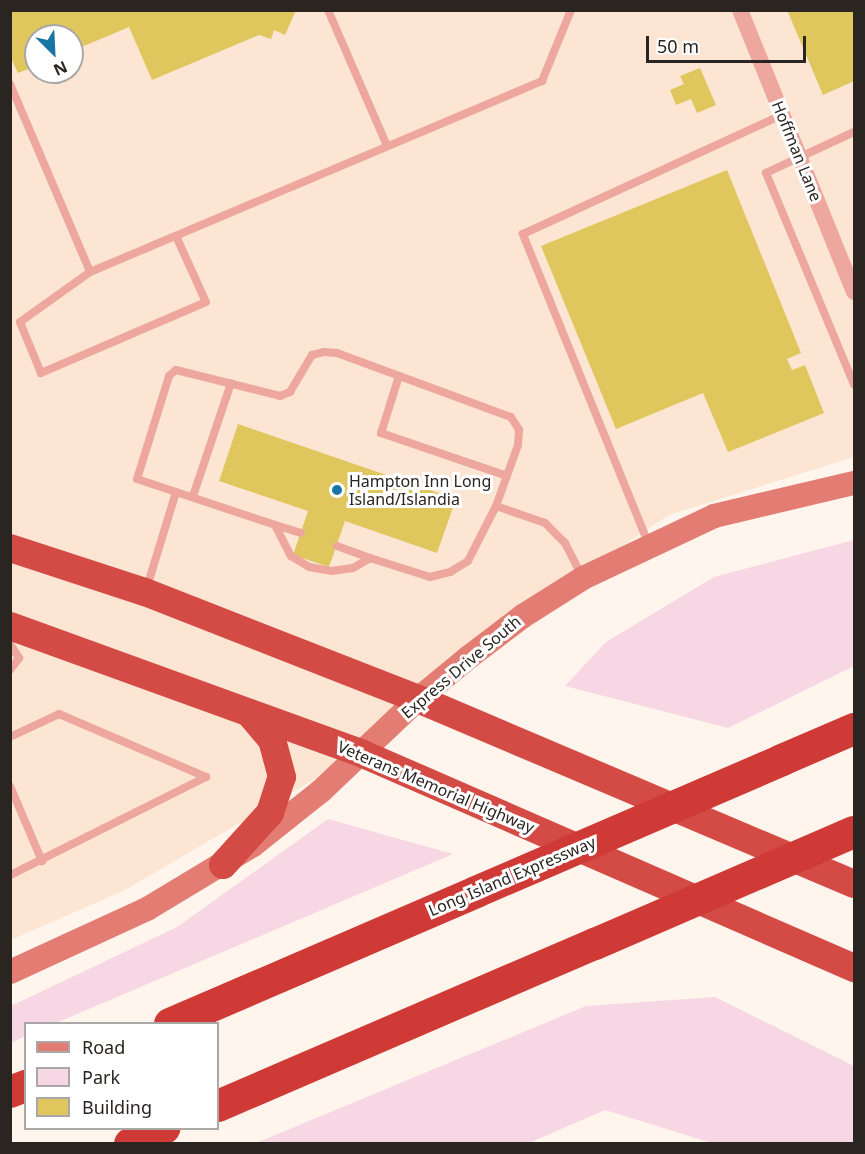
<!DOCTYPE html>
<html>
<head>
<meta charset="utf-8">
<style>
  body { margin:0 }
  #map { position:relative; width:865px; height:1154px; overflow:hidden; background:#fff5ed; font-family:"Noto Sans",sans-serif }
  div>[style] { position:absolute }
  .built>* { inset:0; background:#fce5d3 }
  .green>* { inset:0; background:#f7d7e4 }
  .building>* { inset:0; background:#dfc75e }
  .service>* { height:8px; margin:-4px; padding:0 4px; transform-origin:4px; border-radius:4px; background:#eda79f }
  .minor>* { height:16px; margin:-8px; padding:0 8px; transform-origin:8px; border-radius:8px; background:#eda79f }
  .secondary>* { height:24px; margin:-12px; padding:0 12px; transform-origin:12px; border-radius:12px; background:#e37d73 }
  .trunk>* { height:28px; margin:-14px; padding:0 14px; transform-origin:14px; border-radius:14px; background:#d44a44 }
  .motorway>* { height:32px; margin:-16px; padding:0 16px; transform-origin:16px; border-radius:16px; background:#cf3936 }
  .motorway-bridge>* { height:32px; margin:-16px; padding:0 16px; transform-origin:16px; border-radius:16px; background:#cf3936 }
  .dots>* { width:16px; height:16px; translate:-50% -50%; box-sizing:border-box; border:3px solid #fff; border-radius:50% }
  span { translate:-50% -50%; white-space:nowrap; text-align:center; line-height:1.15; -webkit-text-stroke:6px #fff; paint-order:stroke }
  .street-label { font-size:16px; color:#2b2521 }
  .poi-label { font-size:16px; color:#2b2521 }
  .left { translate:0 -50%; text-align:left }
  .frame { position:absolute; inset:0; border:12px solid #2b2521; pointer-events:none }
  .legend { position:absolute; left:24px; top:1022px; width:195px; height:108px; box-sizing:border-box; background:#fff; border:2px solid #aaa8a6; margin:0; padding:8px 10px; list-style:none; font-size:18px; color:#2b2521 }
  .legend li { display:flex; align-items:center; gap:12px; height:30px }
  .legend b { width:30px; border:2px solid #aaa8a6 }
  .north { position:absolute; left:24px; top:24px; width:60px; height:60px; box-sizing:border-box; background:#fff; border:2px solid #aaa8a6; border-radius:50%; rotate:156deg; font-size:16px; font-weight:700; line-height:24px; text-align:center; color:#2b2521 }
  .north::after { content:''; display:block; margin:auto; width:21px; height:27px; background:#1776a3; clip-path:polygon(50% 0,100% 100%,50% 72%,0 100%) }
  .scale { position:absolute; left:646px; top:36px; width:160px; height:27px; box-sizing:border-box; border:3px solid #2b2521; border-top:0; padding-left:8px; font-size:18px; line-height:21px; white-space:nowrap; color:#2b2521; -webkit-text-stroke:4px #fff; paint-order:stroke }
</style>
</head>
<body>
<div id="map">
  <div class="built">
    <i style="clip-path:polygon(evenodd,11px 11px,854px 11px,854px 457px,669px 515px,522px 612px,315px 779px,125px 890px,11px 940px,11px 11px,36px 36px,72px 36px,72px 72px,36px 72px,36px 36px)"></i>
  </div>
  <div class="green">
    <i style="clip-path:polygon(854px 540px,854px 666px,728px 728px,565px 686px,606px 642px,714px 577px)"></i>
    <i style="clip-path:polygon(328px 819px,453px 854px,56px 1023px,26px 1024px,25px 1036px,11px 1043px,11px 1006px,177px 927px)"></i>
    <i style="clip-path:polygon(715px 997px,854px 1066px,854px 1143px,712px 1143px,605px 1110px,529px 1143px,256px 1143px,586px 1006px)"></i>
  </div>
  <div class="building">
    <i style="clip-path:polygon(10px 10px,296px 10px,285px 35px,274px 30px,271px 39px,259px 35px,152px 80px,129px 27px,72px 51px,72px 36px,36px 36px,36px 66px,18px 73px,10px 56px)"></i>
    <i style="clip-path:polygon(787px 10px,854px 10px,854px 81px,823px 95px)"></i>
    <i style="clip-path:polygon(700px 68px,716px 105px,697px 113px,691px 99px,676px 105px,670px 90px,684px 84px,680px 76px)"></i>
    <i style="clip-path:polygon(727px 170px,801px 353px,787px 359px,792px 370px,805px 365px,824px 413px,728px 452px,703px 393px,616px 429px,541px 246px)"></i>
    <i style="clip-path:polygon(238px 424px,456px 499px,437px 553px,345px 521px,329px 567px,293px 555px,308px 511px,219px 481px)"></i>
  </div>
  <div class="service">
    <i style="left:328px;top:10px;width:148px;rotate:66.5deg"></i>
    <i style="left:10px;top:84px;width:204px;rotate:66.9deg"></i>
    <i style="left:854px;top:132px;width:97px;rotate:155deg"></i>
    <i style="left:766px;top:173px;width:229px;rotate:67.4deg"></i>
    <i style="left:176px;top:236px;width:72px;rotate:65.6deg"></i>
    <i style="left:206px;top:302px;width:180px;rotate:156.7deg"></i>
    <i style="left:41px;top:373px;width:55px;rotate:-112.4deg"></i>
    <i style="left:20px;top:322px;width:86px;rotate:-35.5deg"></i>
    <i style="left:90px;top:272px;width:491px;rotate:-22.9deg"></i>
    <i style="left:542px;top:81px;width:77px;rotate:-67.8deg"></i>
    <i style="left:399px;top:376px;width:60px;rotate:107.5deg"></i>
    <i style="left:381px;top:433px;width:133px;rotate:18.8deg"></i>
    <i style="left:176px;top:492px;width:41px;rotate:-161.6deg"></i>
    <i style="left:137px;top:479px;width:108px;rotate:-72.7deg"></i>
    <i style="left:169px;top:376px;width:9px;rotate:-41deg"></i>
    <i style="left:176px;top:370px;width:107px;rotate:14deg"></i>
    <i style="left:280px;top:396px;width:11px;rotate:-22deg"></i>
    <i style="left:290px;top:392px;width:43px;rotate:-59.3deg"></i>
    <i style="left:312px;top:355px;width:12px;rotate:-14deg"></i>
    <i style="left:324px;top:352px;width:13px;rotate:4deg"></i>
    <i style="left:337px;top:353px;width:185px;rotate:20.2deg"></i>
    <i style="left:511px;top:417px;width:15px;rotate:58deg"></i>
    <i style="left:519px;top:430px;width:15px;rotate:94deg"></i>
    <i style="left:518px;top:445px;width:65px;rotate:109.8deg"></i>
    <i style="left:193px;top:496px;width:119px;rotate:-71.4deg"></i>
    <i style="left:275px;top:525px;width:27px;rotate:17deg"></i>
    <i style="left:649px;top:545px;width:336px;rotate:-112.1deg"></i>
    <i style="left:523px;top:234px;width:285px;rotate:-24.7deg"></i>
    <i style="left:337px;top:546px;width:35px;rotate:20deg"></i>
    <i style="left:147px;top:587px;width:99px;rotate:-73deg"></i>
    <i style="left:176px;top:492px;width:104px;rotate:18.4deg"></i>
    <i style="left:275px;top:525px;width:35px;rotate:63deg"></i>
    <i style="left:291px;top:556px;width:21px;rotate:31deg"></i>
    <i style="left:309px;top:567px;width:22px;rotate:10deg"></i>
    <i style="left:331px;top:571px;width:22px;rotate:-8deg"></i>
    <i style="left:353px;top:568px;width:20px;rotate:-30deg"></i>
    <i style="left:370px;top:558px;width:63px;rotate:17.6deg"></i>
    <i style="left:430px;top:577px;width:21px;rotate:-14deg"></i>
    <i style="left:450px;top:572px;width:21px;rotate:-31deg"></i>
    <i style="left:468px;top:561px;width:62px;rotate:-63deg"></i>
    <i style="left:496px;top:506px;width:52px;rotate:19.1deg"></i>
    <i style="left:545px;top:523px;width:28px;rotate:45deg"></i>
    <i style="left:565px;top:543px;width:38px;rotate:63deg"></i>
    <i style="left:10px;top:644px;width:17px;rotate:57deg"></i>
    <i style="left:19px;top:658px;width:15px;rotate:127deg"></i>
    <i style="left:10px;top:737px;width:54px;rotate:-25.1deg"></i>
    <i style="left:59px;top:714px;width:160px;rotate:23.2deg"></i>
    <i style="left:206px;top:777px;width:219px;rotate:153.4deg"></i>
    <i style="left:10px;top:786px;width:82px;rotate:66.9deg"></i>
  </div>
  <div class="minor">
    <i style="left:740px;top:10px;width:304px;rotate:68deg"></i>
  </div>
  <div class="secondary">
    <i style="left:10px;top:972px;width:151px;rotate:-24.7deg"></i>
    <i style="left:147px;top:909px;width:124px;rotate:-31.1deg"></i>
    <i style="left:253px;top:845px;width:87px;rotate:-38.5deg"></i>
    <i style="left:321px;top:791px;width:134px;rotate:-43.5deg"></i>
    <i style="left:418px;top:699px;width:66px;rotate:-39.5deg"></i>
    <i style="left:469px;top:657px;width:68px;rotate:-37.2deg"></i>
    <i style="left:523px;top:616px;width:71px;rotate:-32.3deg"></i>
    <i style="left:583px;top:578px;width:145px;rotate:-25.3deg"></i>
    <i style="left:714px;top:516px;width:144px;rotate:-13.3deg"></i>
  </div>
  <div class="trunk">
    <i style="left:10px;top:548px;width:142px;rotate:18.1deg"></i>
    <i style="left:145px;top:592px;width:293px;rotate:21.4deg"></i>
    <i style="left:418px;top:699px;width:474px;rotate:23deg"></i>
    <i style="left:10px;top:626px;width:375px;rotate:19.9deg"></i>
    <i style="left:363px;top:754px;width:536px;rotate:23.55deg"></i>
    <i style="left:223px;top:865px;width:70px;rotate:-47.9deg"></i>
    <i style="left:270px;top:813px;width:38px;rotate:-72deg"></i>
    <i style="left:282px;top:777px;width:38px;rotate:-105deg"></i>
    <i style="left:272px;top:740px;width:35px;rotate:-130deg"></i>
  </div>
  <div class="motorway">
    <i style="left:782px;top:760px;width:78px;rotate:-23.3deg"></i>
    <i style="left:170px;top:1024px;width:333px;rotate:-23.3deg"></i>
    <i style="left:10px;top:1092px;width:17px;rotate:-21deg"></i>
    <i style="left:218px;top:1106px;width:410px;rotate:-23.3deg"></i>
    <i style="left:130px;top:1144px;width:38px;rotate:-25deg"></i>
  </div>
  <div class="motorway-bridge">
    <i style="left:476px;top:892px;width:333px;rotate:-23.3deg"></i>
    <i style="left:595px;top:944px;width:282px;rotate:-23.4deg"></i>
  </div>
  <div class="dots">
    <i style="left:337px;top:490px;background:#1776a3"></i>
  </div>
  <div class="street-label">
    <span style="left:797px;top:151px;rotate:68deg">Hoffman Lane</span>
    <span style="left:461px;top:667px;rotate:-40deg">Express Drive South</span>
    <span style="left:436px;top:787px;rotate:23deg">Veterans Memorial Highway</span>
    <span style="left:512px;top:876px;rotate:-23deg">Long Island Expressway</span>
  </div>
  <div class="poi-label">
    <span class="left" style="left:349px;top:490px">Hampton Inn Long<br>Island/Islandia</span>
  </div>
  <div class="frame"></div>
  <ul class="legend">
  <li><b style="height:8px;background:#e37d73"></b>Road</li>
  <li><b style="height:16px;background:#f7d7e4"></b>Park</li>
  <li><b style="height:16px;background:#dfc75e"></b>Building</li>
  </ul>
  <div class="north">N</div>
  <div class="scale">50 m</div>
</div>
</body>
</html>
